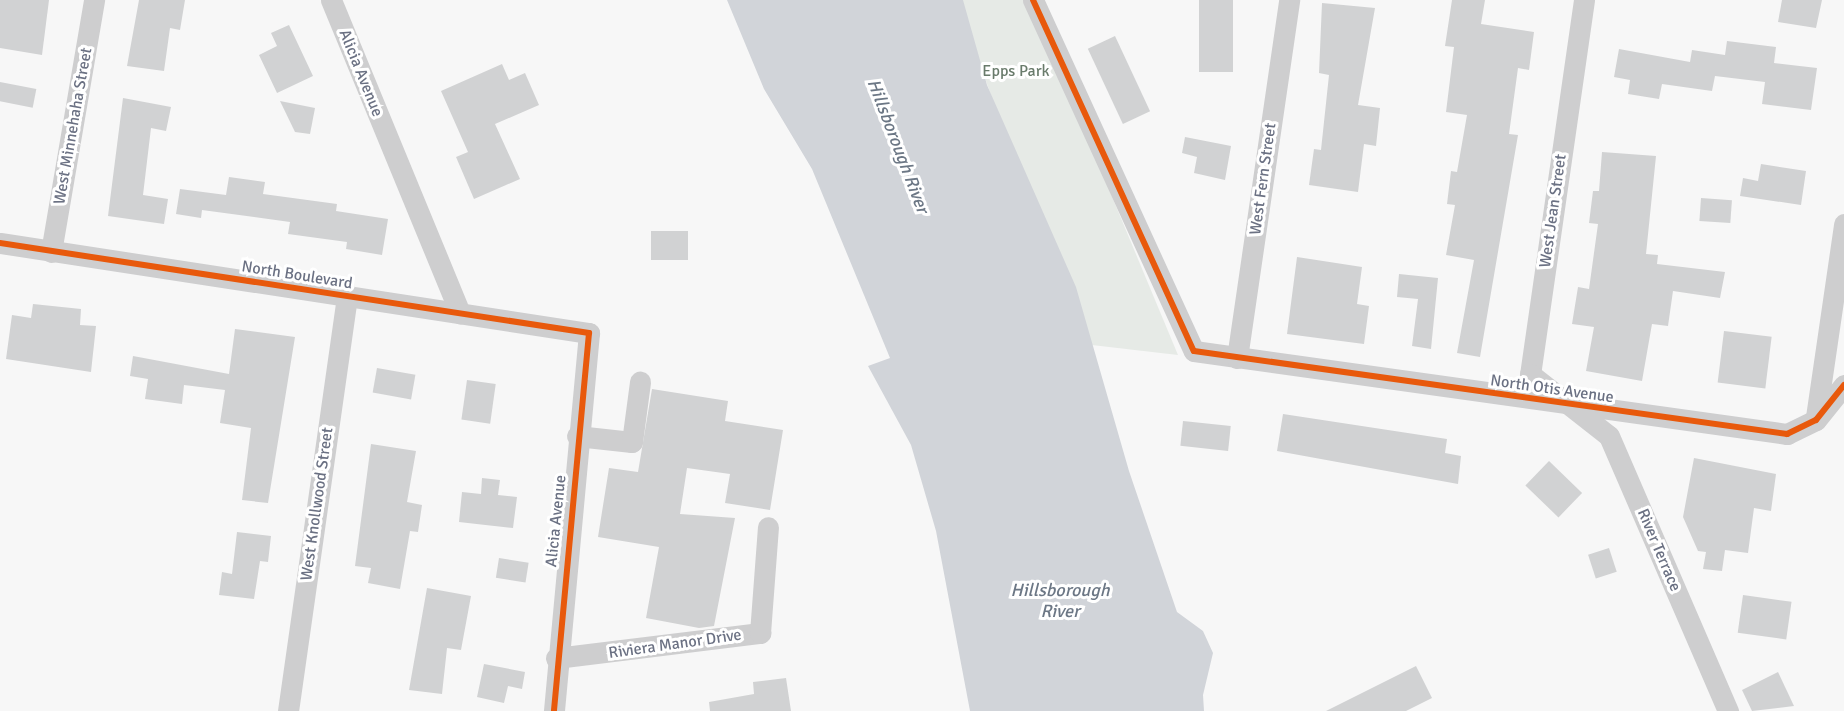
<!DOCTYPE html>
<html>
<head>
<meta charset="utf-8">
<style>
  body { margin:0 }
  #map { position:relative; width:1844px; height:711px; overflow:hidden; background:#f7f7f7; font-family:Signika,sans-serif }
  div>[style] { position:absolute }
  .green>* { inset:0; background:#e6eae6 }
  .water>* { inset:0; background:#d1d4d9 }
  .building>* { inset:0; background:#d1d2d3; transform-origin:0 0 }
  .minor>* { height:21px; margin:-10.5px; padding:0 10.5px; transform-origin:10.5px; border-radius:10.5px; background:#cececf }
  .cycleway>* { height:6px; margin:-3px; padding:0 3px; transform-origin:3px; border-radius:3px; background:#e8590c }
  span { translate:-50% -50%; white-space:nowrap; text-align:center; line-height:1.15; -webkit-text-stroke:6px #fff; paint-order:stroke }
  .park-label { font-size:16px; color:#697b6b }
  .street-label { font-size:16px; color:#6b7183 }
  .water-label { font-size:18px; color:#6c7785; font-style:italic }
</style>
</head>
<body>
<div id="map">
  <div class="green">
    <i style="clip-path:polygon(956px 0,1030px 0,1178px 355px,1083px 344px)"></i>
  </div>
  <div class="water">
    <i style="clip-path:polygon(727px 0,963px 0,987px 85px,1076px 287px,1129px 471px,1177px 612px,1203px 631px,1213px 653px,1203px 695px,1204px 711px,970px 711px,936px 531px,911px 445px,868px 366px,890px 358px,812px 169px,764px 89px)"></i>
  </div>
  <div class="building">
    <i style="clip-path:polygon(0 0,49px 0,42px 55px,0 48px)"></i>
    <i style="clip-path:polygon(139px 0,185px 0,180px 30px,170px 28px,164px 71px,127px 66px)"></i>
    <i style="left:1199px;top:0;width:34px;height:72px"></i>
    <i style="clip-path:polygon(1452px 0,1485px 0,1481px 24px,1534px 32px,1529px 70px,1518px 68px,1509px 134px,1518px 135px,1480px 357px,1457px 353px,1474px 260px,1446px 255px,1455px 205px,1447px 204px,1451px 171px,1457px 172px,1467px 115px,1446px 112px,1454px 47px,1445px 46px)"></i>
    <i style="clip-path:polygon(1782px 0,1822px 0,1816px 28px,1778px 22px)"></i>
    <i style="clip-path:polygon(1322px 3px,1375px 8px,1358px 105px,1380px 108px,1376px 146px,1364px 144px,1358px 192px,1309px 185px,1314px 149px,1321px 150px,1329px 75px,1319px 73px)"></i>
    <i style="clip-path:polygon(289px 25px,313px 76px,277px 93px,259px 55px,277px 46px,271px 33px)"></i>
    <i style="left:1115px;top:36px;width:83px;height:30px;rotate:65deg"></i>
    <i style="clip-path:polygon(1727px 41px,1776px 47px,1774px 63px,1817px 68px,1811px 110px,1762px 104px,1765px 82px,1715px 76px,1712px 91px,1662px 84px,1659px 99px,1628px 94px,1630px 80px,1614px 77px,1619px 49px,1690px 62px,1692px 50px,1725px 55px)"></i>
    <i style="clip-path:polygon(502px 64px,509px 80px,525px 73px,539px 105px,495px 124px,520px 179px,474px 199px,456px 157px,468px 152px,441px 91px)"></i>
    <i style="left:0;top:82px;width:37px;height:19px;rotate:11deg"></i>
    <i style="clip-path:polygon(123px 98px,171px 107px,166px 131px,151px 128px,143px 195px,168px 199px,164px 224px,108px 216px)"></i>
    <i style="clip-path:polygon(280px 101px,315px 108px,310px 134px,295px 132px)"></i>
    <i style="clip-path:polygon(1185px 137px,1231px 146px,1225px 180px,1194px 173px,1197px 157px,1182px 153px)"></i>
    <i style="clip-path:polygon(1602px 152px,1656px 156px,1646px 254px,1658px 255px,1657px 264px,1725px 272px,1720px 298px,1673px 291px,1668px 326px,1652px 324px,1642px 381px,1586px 371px,1594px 327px,1572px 324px,1578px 287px,1589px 289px,1598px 224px,1589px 223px,1593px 191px,1599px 191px)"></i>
    <i style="clip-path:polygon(1761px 164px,1806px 171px,1801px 205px,1740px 196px,1743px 178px,1758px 181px)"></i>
    <i style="clip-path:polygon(229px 177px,265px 182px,263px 194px,337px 204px,336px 211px,388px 219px,382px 255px,346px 249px,347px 242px,288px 234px,290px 222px,202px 210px,201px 218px,176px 214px,180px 189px,226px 195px)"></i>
    <i style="left:1701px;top:198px;width:31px;height:23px;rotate:4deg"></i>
    <i style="left:651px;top:231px;width:37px;height:29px"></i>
    <i style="clip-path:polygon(1297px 257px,1362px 267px,1357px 304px,1369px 306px,1364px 344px,1287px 334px)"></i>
    <i style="clip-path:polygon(1399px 274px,1438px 278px,1431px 349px,1412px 346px,1418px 299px,1397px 297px)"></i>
    <i style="clip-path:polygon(33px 304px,81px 309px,80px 325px,96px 326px,91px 372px,6px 359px,12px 315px,31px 318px)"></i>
    <i style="clip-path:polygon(235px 329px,295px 337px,268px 503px,242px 500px,251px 428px,220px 423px,225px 390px,184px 385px,182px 404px,145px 399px,148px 379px,130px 376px,133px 356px,229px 374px)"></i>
    <i style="left:1724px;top:331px;width:48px;height:52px;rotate:7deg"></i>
    <i style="left:377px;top:368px;width:39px;height:25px;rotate:10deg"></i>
    <i style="left:467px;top:380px;width:29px;height:40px;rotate:8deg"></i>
    <i style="clip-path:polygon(652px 389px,728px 401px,725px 421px,783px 430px,770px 510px,725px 503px,730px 474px,687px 468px,680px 514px,735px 518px,714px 626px,699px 628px,646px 618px,659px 547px,598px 537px,609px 468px,638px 472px)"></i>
    <i style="clip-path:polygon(1283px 414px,1447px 439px,1445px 453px,1461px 456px,1458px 484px,1277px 451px)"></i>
    <i style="left:1183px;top:421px;width:48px;height:25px;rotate:6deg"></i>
    <i style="clip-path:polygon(371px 444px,416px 451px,407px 502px,422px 505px,418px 532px,410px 531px,400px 589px,368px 583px,371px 568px,355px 566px)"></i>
    <i style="clip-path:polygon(1694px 458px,1776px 474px,1771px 511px,1754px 508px,1748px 553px,1725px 550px,1722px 571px,1703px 569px,1706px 552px,1698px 551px,1683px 517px)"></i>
    <i style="left:1549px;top:461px;width:46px;height:34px;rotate:44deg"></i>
    <i style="clip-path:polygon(482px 478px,500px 480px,498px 495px,517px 497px,513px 528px,459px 522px,462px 492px,481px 494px)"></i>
    <i style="clip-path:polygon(237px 532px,271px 536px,268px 562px,260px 561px,254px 599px,219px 595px,222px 572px,232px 574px)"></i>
    <i style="left:1609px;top:548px;width:25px;height:22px;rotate:72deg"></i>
    <i style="left:499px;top:558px;width:30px;height:20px;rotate:9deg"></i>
    <i style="clip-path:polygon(427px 588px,471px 596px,461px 650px,447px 648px,442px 694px,409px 690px)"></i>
    <i style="left:1743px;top:595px;width:49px;height:38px;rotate:8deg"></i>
    <i style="clip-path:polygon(484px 664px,525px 672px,522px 689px,508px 686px,504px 703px,477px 697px)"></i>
    <i style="clip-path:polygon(1416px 666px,1432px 698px,1406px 711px,1326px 711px)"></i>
    <i style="clip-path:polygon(1778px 672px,1794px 706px,1752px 711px,1742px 690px)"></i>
    <i style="clip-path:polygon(786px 678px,791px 711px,710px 711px,709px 702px,754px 694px,753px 682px)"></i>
  </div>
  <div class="minor">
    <i style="left:331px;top:0;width:339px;rotate:67.6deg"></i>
    <i style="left:1033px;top:0;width:386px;rotate:65.4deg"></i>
    <i style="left:1194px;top:351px;width:599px;rotate:7.97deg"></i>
    <i style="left:1787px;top:434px;width:32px;rotate:-26deg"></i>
    <i style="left:1816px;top:420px;width:45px;rotate:-51.3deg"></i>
    <i style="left:1584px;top:0;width:378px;rotate:98.2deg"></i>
    <i style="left:1530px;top:374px;width:100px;rotate:38.1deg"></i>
    <i style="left:1609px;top:436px;width:300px;rotate:66.6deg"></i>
    <i style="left:0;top:243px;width:596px;rotate:8.69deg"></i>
    <i style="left:589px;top:333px;width:380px;rotate:95.3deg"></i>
    <i style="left:51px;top:252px;width:256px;rotate:-80.3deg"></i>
    <i style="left:1237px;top:358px;width:362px;rotate:-81.7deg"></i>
    <i style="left:1816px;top:417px;width:195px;rotate:-81.7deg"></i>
    <i style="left:577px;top:436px;width:55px;rotate:6.2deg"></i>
    <i style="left:632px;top:442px;width:61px;rotate:-82.4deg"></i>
    <i style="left:556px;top:658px;width:206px;rotate:-7deg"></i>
    <i style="left:760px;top:633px;width:106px;rotate:-85.7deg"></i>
    <i style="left:288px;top:711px;width:419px;rotate:-81.9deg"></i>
  </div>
  <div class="cycleway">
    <i style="left:1033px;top:0;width:386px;rotate:65.4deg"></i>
    <i style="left:1194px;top:351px;width:599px;rotate:7.97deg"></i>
    <i style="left:1787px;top:434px;width:32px;rotate:-26deg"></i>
    <i style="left:1816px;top:420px;width:45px;rotate:-51.3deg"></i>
    <i style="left:0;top:243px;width:596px;rotate:8.69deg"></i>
    <i style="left:589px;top:333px;width:380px;rotate:95.3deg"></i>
  </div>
  <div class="park-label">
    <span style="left:1016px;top:71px">Epps Park</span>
  </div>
  <div class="street-label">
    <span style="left:361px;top:73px;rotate:68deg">Alicia Avenue</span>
    <span style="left:73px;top:126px;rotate:-80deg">West Minnehaha Street</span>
    <span style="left:1263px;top:179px;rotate:-82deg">West Fern Street</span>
    <span style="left:1553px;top:211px;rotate:-82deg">West Jean Street</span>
    <span style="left:297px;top:275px;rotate:9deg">North Boulevard</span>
    <span style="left:1552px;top:389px;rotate:8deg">North Otis Avenue</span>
    <span style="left:317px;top:504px;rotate:-82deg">West Knollwood Street</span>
    <span style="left:556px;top:521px;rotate:-84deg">Alicia Avenue</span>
    <span style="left:1659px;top:550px;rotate:67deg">River Terrace</span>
    <span style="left:675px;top:644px;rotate:-8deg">Riviera Manor Drive</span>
  </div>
  <div class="water-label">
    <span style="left:898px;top:146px;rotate:69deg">Hillsborough River</span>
    <span style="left:1060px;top:601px">Hillsborough<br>River</span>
  </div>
</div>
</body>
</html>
